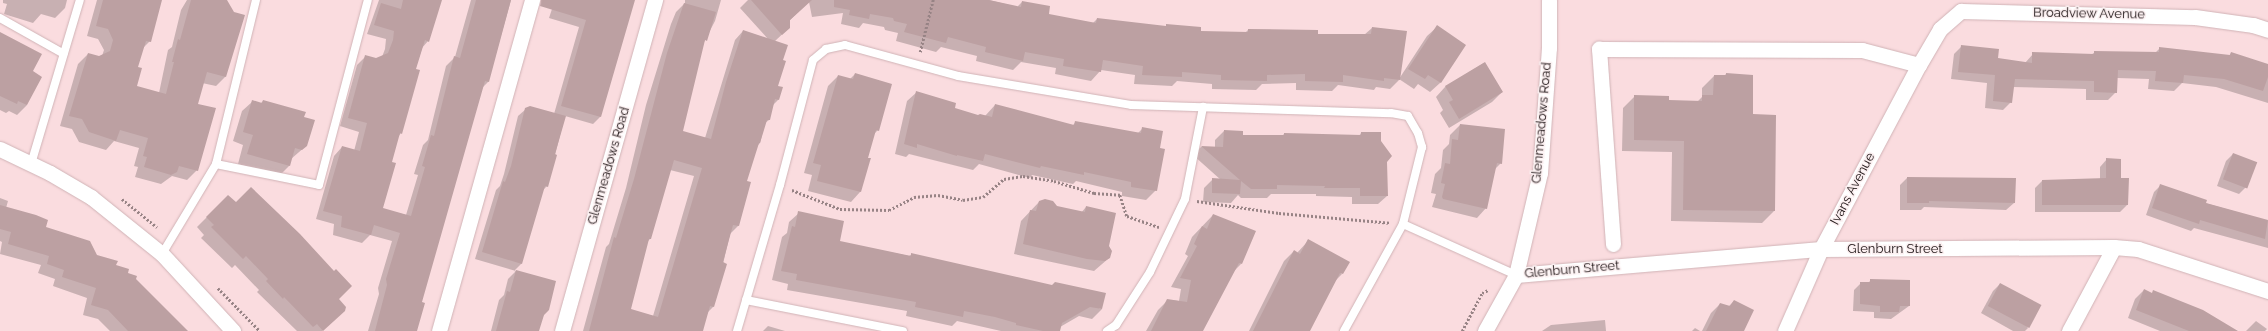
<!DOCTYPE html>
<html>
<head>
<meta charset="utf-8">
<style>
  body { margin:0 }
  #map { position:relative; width:2268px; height:331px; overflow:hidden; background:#fadcdf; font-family:Raleway,sans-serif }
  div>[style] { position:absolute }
  .shadow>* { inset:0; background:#0003 }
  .building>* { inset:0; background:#bca0a2; transform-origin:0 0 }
  .path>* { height:2.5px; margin-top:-1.25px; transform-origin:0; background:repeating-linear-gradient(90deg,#978385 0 2px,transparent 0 4px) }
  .roads { filter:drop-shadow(0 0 1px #d0b3b6) drop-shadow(0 0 1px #d0b3b6) }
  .lane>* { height:8px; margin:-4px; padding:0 4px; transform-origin:4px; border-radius:4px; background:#fff }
  .street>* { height:15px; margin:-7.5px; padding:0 7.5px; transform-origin:7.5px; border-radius:7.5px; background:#fff }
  span { translate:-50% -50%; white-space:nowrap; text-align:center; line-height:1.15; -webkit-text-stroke:3px #fbeff0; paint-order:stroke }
  .street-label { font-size:13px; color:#1c1314 }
</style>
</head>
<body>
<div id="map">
  <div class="shadow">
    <i style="clip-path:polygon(3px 0,67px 0,65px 8px,55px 18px,41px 14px,33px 23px,4px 14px,7px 4px,3px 3px)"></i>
    <i style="clip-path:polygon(97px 0,161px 0,150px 41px,142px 49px,137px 68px,136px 87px,159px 93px,168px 50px,172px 47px,181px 10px,187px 0,227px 0,225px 77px,216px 86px,202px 83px,196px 104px,197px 170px,187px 180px,172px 176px,161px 184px,135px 177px,138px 167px,134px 166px,139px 148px,114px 141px,106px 150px,79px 142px,72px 129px,60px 126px,78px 64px,88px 54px,99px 58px,102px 56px,104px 50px,98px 39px,87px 36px)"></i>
    <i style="clip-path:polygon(379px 0,441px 0,428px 41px,422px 48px,415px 70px,401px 133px,398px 137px,391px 163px,382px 209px,406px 215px,418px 175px,414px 174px,423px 145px,428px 140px,446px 66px,455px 57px,471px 0,511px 0,488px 82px,482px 88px,420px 303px,416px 331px,368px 331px,379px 294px,378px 288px,392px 241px,370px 235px,362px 243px,333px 235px,334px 224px,316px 219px,334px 156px,342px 147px,354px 151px,359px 132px,340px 126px,357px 65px,366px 56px,376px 59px,382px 57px,385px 49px,386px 39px,367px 34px)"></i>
    <i style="clip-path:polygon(555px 0,634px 0,600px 117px,593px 124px,565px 116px,547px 186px,542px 191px,521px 264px,514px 271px,555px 282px,538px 331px,491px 331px,499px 300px,504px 295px,508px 279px,516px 271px,475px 259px,496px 190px,500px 186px,504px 174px,518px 116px,526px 109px,554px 114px,579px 27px,549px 18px)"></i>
    <i style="clip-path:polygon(evenodd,685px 0,721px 0,715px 21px,703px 44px,682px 132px,705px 138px,735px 40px,743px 31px,768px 39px,740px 8px,748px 0,989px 0,1017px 7px,1022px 2px,1047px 15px,1093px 23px,1097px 19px,1200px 32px,1245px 33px,1248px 30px,1317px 35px,1364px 35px,1372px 28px,1399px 80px,1390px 89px,1376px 87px,1374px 90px,1338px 85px,1332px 91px,1296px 90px,1296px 83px,1262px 84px,1256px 90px,1212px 89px,1212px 84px,1177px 81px,1172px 86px,1134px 84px,1135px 75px,1101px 70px,1091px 81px,1055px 74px,1056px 68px,1021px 62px,1013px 70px,976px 61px,977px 56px,941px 47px,936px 52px,896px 41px,898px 33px,885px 30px,884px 27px,863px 23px,859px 28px,841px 24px,843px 13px,812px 17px,809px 2px,789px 21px,789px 28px,775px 41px,782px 60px,776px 86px,778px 100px,773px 105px,769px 120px,765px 123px,760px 143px,757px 146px,746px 182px,738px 226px,730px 234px,713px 307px,707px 313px,702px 331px,583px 331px,606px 247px,609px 244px,626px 188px,646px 105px,671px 24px,676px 12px,685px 3px,685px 0,670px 170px,694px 176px,653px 316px,630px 310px,647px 242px,650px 239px,670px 170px)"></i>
    <i style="clip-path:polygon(1437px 27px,1465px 45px,1440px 83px,1430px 92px,1418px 84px,1414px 89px,1399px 79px,1427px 36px)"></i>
    <i style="clip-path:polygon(0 33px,27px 105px,17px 115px,9px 111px,6px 113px,0 110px)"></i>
    <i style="clip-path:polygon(1962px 46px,1997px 59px,2025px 63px,2033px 54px,2091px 55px,2095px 52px,2155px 53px,2160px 48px,2229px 56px,2231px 53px,2268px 65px,2268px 103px,2216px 87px,2182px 83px,2174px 91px,2148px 89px,2149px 79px,2117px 78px,2116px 92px,2108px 100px,2086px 100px,2086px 89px,2013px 87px,2011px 102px,2003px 110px,1985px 108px,1987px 83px,1951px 79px,1954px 54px)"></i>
    <i style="clip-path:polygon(1484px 63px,1502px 92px,1492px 102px,1449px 128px,1440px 113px,1443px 110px,1436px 97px,1445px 87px)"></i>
    <i style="clip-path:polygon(855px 74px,878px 130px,874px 134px,867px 158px,860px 192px,851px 202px,808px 191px,812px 175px,804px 173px,828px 86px,838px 76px,850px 79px)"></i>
    <i style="clip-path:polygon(1726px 74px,1774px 211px,1762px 223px,1671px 221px,1672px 152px,1622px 151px,1623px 108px,1635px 96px,1668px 101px,1697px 102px,1702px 97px,1702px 88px,1714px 76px,1724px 76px)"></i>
    <i style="clip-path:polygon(917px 92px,953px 109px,978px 116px,985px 116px,995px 105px,1072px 126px,1076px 122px,1137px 134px,1143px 128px,1156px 190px,1146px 200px,1122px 196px,1122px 192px,1076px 181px,1073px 184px,1032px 175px,1030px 178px,979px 164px,973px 170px,909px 154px,906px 157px,895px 154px,907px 101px)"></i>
    <i style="clip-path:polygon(263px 101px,303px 117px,306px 146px,291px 159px,289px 166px,279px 176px,238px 164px,243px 145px,233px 141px,242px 111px,252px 102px,260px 104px)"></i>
    <i style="clip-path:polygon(1460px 125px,1501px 163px,1495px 169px,1486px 208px,1477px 218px,1432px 207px,1436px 194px,1431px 193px,1435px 174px,1441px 168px,1443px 150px,1449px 144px,1450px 135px)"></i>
    <i style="clip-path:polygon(1224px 131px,1242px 136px,1282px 136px,1284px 134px,1359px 136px,1361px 133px,1380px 142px,1386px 161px,1387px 196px,1378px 204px,1352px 204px,1352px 197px,1316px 196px,1316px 194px,1271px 194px,1267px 198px,1241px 198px,1238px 195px,1231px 203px,1203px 202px,1204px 188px,1213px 179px,1221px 180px,1193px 155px,1201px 147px,1215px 147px,1215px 140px)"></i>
    <i style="clip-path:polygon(2233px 154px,2246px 187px,2239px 194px,2217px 186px,2226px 161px)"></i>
    <i style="clip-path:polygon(2107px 159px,2120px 179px,2127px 205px,2120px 212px,2035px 212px,2035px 188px,2042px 181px,2100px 179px,2100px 167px)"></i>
    <i style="clip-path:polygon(1907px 178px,2014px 203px,2006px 210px,1924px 207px,1921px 210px,1900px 210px,1900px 185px)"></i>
    <i style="clip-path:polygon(2161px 185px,2205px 203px,2268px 221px,2268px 248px,2194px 228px,2191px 231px,2146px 215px,2154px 192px)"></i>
    <i style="clip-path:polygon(228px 196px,334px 320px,322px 331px,297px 331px,257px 292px,259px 290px,235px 265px,232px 268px,201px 238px,204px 235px,197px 227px)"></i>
    <i style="clip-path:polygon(0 198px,8px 201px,6px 208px,115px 266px,135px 280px,186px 331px,110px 331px,98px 319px,83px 315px,87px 298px,53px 286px,55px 279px,38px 273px,41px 265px,0 254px,2px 242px,0 241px)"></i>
    <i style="clip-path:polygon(1039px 202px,1081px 213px,1086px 207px,1108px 247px,1109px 258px,1094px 271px,1014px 254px,1021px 221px)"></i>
    <i style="clip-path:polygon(799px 213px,839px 242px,909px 256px,912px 254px,1102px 309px,1092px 319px,1079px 316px,1060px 327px,1059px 331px,1001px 331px,957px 321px,952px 326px,906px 316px,907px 311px,787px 290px,788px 284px,772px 280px,782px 237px,787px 233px,789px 222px)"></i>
    <i style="clip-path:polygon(1213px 215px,1241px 264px,1232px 273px,1201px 331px,1146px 331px,1158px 310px,1168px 300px,1179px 301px,1181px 289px,1171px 287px,1188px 256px,1185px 254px,1192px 237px)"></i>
    <i style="clip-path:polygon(1308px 241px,1342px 274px,1333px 283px,1309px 331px,1249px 331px,1284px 261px,1294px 251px,1297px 253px)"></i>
    <i style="clip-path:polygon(1871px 280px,1909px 306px,1891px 319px,1874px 318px,1874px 312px,1853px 311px,1854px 290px,1861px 283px,1868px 283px)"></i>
    <i style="clip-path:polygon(2000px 284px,2028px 328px,2025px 331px,2013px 331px,1981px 313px,1993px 291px)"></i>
    <i style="clip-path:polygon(2144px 290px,2237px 331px,2160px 331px,2128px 318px,2135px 299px)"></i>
    <i style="clip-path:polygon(1734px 301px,1743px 331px,1702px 331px,1711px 313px,1720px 304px,1728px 307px)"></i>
    <i style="clip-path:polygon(1605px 320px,1606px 331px,1542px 331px,1551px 325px)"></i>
    <i style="clip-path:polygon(2256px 321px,2267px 329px,2265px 331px,2246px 331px)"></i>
    <i style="clip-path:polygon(768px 326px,785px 331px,763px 331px)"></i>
    <i style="clip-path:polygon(1695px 328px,1700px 331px,1692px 331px)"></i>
  </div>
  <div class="building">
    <i style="clip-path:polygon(103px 0,162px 0,151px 42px,146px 41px,138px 67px,142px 68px,137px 86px,166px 94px,174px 62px,172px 62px,178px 39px,180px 40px,191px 0,227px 0,234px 12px,245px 15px,226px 77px,207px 72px,198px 104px,216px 108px,198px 171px,179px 166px,177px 172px,171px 175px,144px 167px,147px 157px,143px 156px,148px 138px,120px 130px,116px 141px,89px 132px,82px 119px,69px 116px,88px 53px,99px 56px,110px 51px,113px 40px,108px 29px,96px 26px)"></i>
    <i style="clip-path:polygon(403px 0,442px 0,429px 42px,425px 40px,416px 69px,420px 70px,402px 134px,400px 133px,392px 162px,396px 163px,383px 208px,411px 216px,425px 167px,422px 166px,431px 135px,434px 136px,454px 56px,460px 58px,476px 0,511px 0,489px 82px,485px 81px,422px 302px,425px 303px,417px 331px,375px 331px,387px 285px,386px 279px,400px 233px,374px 225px,371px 235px,341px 227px,342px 216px,323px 211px,342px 146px,360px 151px,367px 123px,348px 118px,365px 55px,376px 58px,388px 53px,393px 40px,394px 31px,374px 25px,381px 3px,401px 9px)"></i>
    <i style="clip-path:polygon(541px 0,635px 0,601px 117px,561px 106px,586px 20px,540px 6px)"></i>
    <i style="clip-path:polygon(751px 0,812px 0,790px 20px,790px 28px,782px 35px)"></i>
    <i style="clip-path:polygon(834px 0,989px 0,1021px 7px,1022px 1px,1050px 6px,1049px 14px,1096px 23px,1097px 18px,1166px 26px,1166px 24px,1201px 27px,1201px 31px,1248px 32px,1248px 29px,1318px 30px,1318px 34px,1371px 34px,1372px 27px,1407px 31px,1400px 80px,1384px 78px,1384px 81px,1343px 75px,1343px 82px,1305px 81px,1305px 74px,1267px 75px,1267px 81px,1221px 80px,1221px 75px,1182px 72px,1182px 77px,1142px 75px,1143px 66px,1103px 60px,1101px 72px,1063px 66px,1064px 59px,1025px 52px,1023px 61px,985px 52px,986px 47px,948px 37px,946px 43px,904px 32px,907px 24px,894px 21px,893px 18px,870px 14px,869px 19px,849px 15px,850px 10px,834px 7px)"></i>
    <i style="clip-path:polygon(evenodd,684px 3px,716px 12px,707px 41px,705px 40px,683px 131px,711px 139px,726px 82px,743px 30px,788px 45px,783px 60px,786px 61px,778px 86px,783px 87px,779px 100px,775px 99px,770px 120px,767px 120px,760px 143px,759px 143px,747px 181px,751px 182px,739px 226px,733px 225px,723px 262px,727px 264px,714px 307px,710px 306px,703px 331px,589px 331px,614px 237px,616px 238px,634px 179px,667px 53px,684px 3px,674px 160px,702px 168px,658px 317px,631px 309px,649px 239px,651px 239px,674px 160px)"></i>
    <i style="clip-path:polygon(1437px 25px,1466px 45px,1441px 83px,1428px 75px,1425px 79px,1408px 69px)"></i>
    <i style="clip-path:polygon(0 32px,42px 54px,33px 71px,42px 77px,27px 105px,18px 101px,17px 104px,0 96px)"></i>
    <i style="clip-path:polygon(1961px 45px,1999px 49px,1998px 58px,2032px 63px,2032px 52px,2094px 54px,2094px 51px,2159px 52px,2159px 47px,2230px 55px,2231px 52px,2268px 64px,2268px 77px,2263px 91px,2224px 79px,2184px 75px,2183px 83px,2155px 81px,2156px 71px,2118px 70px,2117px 93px,2094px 92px,2094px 81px,2015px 79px,2012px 103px,1993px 101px,1995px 75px,1958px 72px)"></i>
    <i style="clip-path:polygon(1485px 62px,1503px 92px,1459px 119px,1449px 102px,1453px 100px,1445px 86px)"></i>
    <i style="clip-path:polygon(855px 73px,892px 84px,879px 131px,876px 130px,868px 158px,871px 158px,870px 161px,861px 192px,817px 181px,821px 165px,813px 163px,838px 75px,853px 79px)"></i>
    <i style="clip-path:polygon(1726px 73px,1753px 75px,1753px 114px,1776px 115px,1775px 211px,1683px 210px,1684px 141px,1634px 140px,1634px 95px,1669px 96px,1669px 100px,1702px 101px,1702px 95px,1713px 95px,1714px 75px,1726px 75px)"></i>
    <i style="clip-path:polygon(916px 91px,956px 103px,955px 108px,978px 115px,980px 114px,992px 117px,995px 104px,1074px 125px,1075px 121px,1141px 133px,1142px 127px,1163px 131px,1160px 148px,1165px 149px,1157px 191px,1131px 187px,1131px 182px,1084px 172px,1084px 175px,1041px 166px,1040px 168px,985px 154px,983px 161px,957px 155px,957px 156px,917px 144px,917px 148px,904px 144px)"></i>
    <i style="clip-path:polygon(252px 100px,262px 103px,263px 100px,306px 112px,304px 117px,315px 120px,307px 146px,302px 150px,295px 148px,290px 166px,247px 154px,253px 135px,243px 132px)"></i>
    <i style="clip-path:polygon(530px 106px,566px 116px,555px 154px,557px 155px,548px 187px,545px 186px,522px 264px,482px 252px,503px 181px,505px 182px,511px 166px,525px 108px)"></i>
    <i style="clip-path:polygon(1460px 124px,1505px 129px,1502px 164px,1497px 163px,1487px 209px,1443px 199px,1442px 197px,1445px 184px,1441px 183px,1445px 163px,1450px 164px,1452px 139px,1458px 140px)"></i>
    <i style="clip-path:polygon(1224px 130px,1243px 131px,1243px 135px,1284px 135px,1284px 133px,1361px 135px,1361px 132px,1381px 132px,1381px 141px,1392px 156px,1387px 162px,1388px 196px,1360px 196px,1360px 188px,1324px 188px,1325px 186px,1277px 185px,1277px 189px,1251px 189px,1241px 181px,1240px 194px,1212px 193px,1212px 178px,1240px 180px,1201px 146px,1223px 147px)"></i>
    <i style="left:2233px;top:153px;width:26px;height:28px;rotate:21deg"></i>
    <i style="clip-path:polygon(2106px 158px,2121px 159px,2121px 178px,2129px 178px,2128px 205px,2042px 205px,2042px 180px,2106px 178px)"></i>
    <i style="clip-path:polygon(1907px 177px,2016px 178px,2015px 203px,1929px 201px,1929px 203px,1907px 203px)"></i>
    <i style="clip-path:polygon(2160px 184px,2207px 200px,2206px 203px,2268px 220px,2265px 239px,2200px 220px,2199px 224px,2152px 208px)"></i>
    <i style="clip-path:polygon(251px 187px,300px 234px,334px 271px,336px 269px,352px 286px,339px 299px,346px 307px,345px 311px,323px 331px,317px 324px,313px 327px,284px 297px,283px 299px,266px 281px,268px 279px,246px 256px,243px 259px,211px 227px,214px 225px,206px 217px,228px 195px,236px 202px)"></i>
    <i style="clip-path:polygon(1045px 199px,1053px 201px,1057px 206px,1085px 212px,1086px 206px,1116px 213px,1109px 246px,1112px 251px,1110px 258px,1105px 261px,1087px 259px,1023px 244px,1030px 210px,1036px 211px,1039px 201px)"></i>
    <i style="clip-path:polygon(0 205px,36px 215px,48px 220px,46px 227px,90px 241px,97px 255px,118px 261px,116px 265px,129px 269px,128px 273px,137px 276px,136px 279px,188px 331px,128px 331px,108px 310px,91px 305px,96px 288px,62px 277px,64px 270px,47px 264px,49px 256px,8px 244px,11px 232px,0 229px)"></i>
    <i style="clip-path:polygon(798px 211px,844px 221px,840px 241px,911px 256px,911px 253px,1052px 285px,1055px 282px,1106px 293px,1102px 309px,1090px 307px,1062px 323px,1060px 331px,1043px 331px,1016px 325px,1016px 323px,995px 317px,964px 311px,963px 317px,915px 307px,916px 302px,796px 280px,797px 274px,781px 271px,792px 226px,795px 227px)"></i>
    <i style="clip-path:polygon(1213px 214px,1256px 231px,1242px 264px,1239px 263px,1203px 331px,1151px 331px,1167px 299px,1187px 302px,1191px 280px,1180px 278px,1197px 246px,1194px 244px,1202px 226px,1207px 229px)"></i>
    <i style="clip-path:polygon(1308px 239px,1350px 262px,1343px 274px,1340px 273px,1310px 331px,1253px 331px,1294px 250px,1300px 254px)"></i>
    <i style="clip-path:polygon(516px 270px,556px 281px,549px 310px,544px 315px,539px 331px,496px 331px,507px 291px,510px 292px)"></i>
    <i style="clip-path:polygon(1870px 279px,1910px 280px,1910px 306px,1900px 306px,1899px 312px,1880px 312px,1880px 306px,1860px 304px,1860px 282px,1870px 282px)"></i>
    <i style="left:2000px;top:283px;width:47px;height:26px;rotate:28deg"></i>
    <i style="clip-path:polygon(2144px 289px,2152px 293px,2153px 290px,2203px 310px,2238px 331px,2189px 331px,2136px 310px)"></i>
    <i style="clip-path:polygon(1734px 300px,1754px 310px,1744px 331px,1706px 331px,1720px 303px,1730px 306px)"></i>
  </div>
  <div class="path">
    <i style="left:920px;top:52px;width:54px;rotate:-76deg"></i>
    <i style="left:792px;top:190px;width:52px;rotate:21.6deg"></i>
    <i style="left:840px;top:209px;width:49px;rotate:1.2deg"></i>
    <i style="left:889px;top:210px;width:28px;rotate:-27deg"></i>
    <i style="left:914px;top:197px;width:24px;rotate:-5deg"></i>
    <i style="left:938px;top:195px;width:25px;rotate:11deg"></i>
    <i style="left:963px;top:200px;width:20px;rotate:-9deg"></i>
    <i style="left:983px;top:197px;width:28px;rotate:-41deg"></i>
    <i style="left:1004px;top:179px;width:19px;rotate:-9deg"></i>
    <i style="left:1023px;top:176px;width:31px;rotate:9deg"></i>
    <i style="left:1054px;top:181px;width:42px;rotate:16.7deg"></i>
    <i style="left:1094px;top:193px;width:26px;rotate:4deg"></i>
    <i style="left:1120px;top:195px;width:22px;rotate:72deg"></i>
    <i style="left:1127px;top:216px;width:34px;rotate:19deg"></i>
    <i style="left:122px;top:199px;width:45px;rotate:38.7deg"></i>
    <i style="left:1197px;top:201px;width:83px;rotate:8.3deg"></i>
    <i style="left:1279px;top:213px;width:111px;rotate:5.1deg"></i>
    <i style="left:218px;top:288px;width:60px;rotate:45.7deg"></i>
    <i style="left:1462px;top:331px;width:43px;rotate:-62.2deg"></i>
    <i style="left:1482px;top:293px;width:7px;rotate:-27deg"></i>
  </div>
  <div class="roads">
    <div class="lane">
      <i style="left:256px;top:0;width:169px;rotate:103.7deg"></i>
      <i style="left:216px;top:164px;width:105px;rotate:11.5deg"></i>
      <i style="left:319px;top:185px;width:191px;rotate:-75.2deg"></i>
      <i style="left:0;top:18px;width:73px;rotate:29.4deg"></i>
      <i style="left:31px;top:164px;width:171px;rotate:-73.4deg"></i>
      <i style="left:1403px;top:224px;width:124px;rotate:24.3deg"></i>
      <i style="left:162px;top:254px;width:105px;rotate:-59deg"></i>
      <i style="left:746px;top:300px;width:160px;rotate:11.2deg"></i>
      <i style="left:737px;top:331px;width:152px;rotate:-73.6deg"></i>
      <i style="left:780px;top:185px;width:129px;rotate:-75.2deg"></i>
      <i style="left:813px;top:60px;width:17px;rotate:-40deg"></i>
      <i style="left:826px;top:49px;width:19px;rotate:-12deg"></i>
      <i style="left:845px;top:45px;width:117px;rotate:15.3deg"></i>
      <i style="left:958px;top:76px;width:175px;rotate:9.5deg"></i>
      <i style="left:1131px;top:105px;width:260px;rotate:1.8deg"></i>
      <i style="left:1391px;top:113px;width:17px;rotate:10deg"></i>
      <i style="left:1408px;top:116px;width:20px;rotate:60deg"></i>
      <i style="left:1418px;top:133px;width:15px;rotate:74deg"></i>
      <i style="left:1422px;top:147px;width:79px;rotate:103.9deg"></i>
      <i style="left:1403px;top:224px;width:122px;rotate:118.9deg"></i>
      <i style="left:1107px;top:331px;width:11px;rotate:-34deg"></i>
      <i style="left:1116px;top:325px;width:63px;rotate:-57.3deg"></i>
      <i style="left:1150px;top:272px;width:81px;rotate:-64.4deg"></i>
      <i style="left:1185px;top:199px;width:94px;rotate:-78.9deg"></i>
    </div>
    <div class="street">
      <i style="left:0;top:149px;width:55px;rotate:25.6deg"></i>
      <i style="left:50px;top:173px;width:48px;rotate:30.3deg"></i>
      <i style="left:91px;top:197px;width:91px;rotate:38.8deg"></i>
      <i style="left:162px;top:254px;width:105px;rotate:47.3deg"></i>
      <i style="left:1613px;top:244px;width:196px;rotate:-94.1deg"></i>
      <i style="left:1599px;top:49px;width:263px;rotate:0.2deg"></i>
      <i style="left:1862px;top:50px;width:59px;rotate:14.7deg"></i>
      <i style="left:1516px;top:275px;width:306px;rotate:-4.9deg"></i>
      <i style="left:1821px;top:249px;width:293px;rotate:-0.4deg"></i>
      <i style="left:2114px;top:247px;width:24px;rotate:5deg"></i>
      <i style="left:2138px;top:249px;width:137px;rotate:17.9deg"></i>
      <i style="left:439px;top:331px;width:344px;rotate:-74.3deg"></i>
      <i style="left:562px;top:331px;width:344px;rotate:-74.3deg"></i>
      <i style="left:1485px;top:331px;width:64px;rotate:-61deg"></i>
      <i style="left:1516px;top:275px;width:105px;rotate:-76.8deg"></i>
      <i style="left:1540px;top:173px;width:125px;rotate:-85.9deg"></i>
      <i style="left:1549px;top:48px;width:48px;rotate:-90deg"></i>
      <i style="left:1785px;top:331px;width:90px;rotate:-66.3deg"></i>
      <i style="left:1821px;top:249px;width:208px;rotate:-62deg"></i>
      <i style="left:1919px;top:65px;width:42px;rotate:-59.7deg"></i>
      <i style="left:1940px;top:29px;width:28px;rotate:-41deg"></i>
      <i style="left:1961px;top:11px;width:234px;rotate:1.5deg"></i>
      <i style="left:2195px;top:17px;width:59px;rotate:7.9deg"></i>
      <i style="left:2253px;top:25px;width:16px;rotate:18deg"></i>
      <i style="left:2069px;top:331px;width:95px;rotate:-61.8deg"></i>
    </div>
  </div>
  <div class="street-label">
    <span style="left:2089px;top:14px;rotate:1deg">Broadview Avenue</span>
    <span style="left:1542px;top:123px;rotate:-85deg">Glenmeadows Road</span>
    <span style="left:609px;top:166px;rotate:-74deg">Glenmeadows Road</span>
    <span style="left:1853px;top:189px;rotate:-62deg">Ivans Avenue</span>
    <span style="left:1895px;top:249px">Glenburn Street</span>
    <span style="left:1572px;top:270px;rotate:-5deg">Glenburn Street</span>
  </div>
</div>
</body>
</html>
